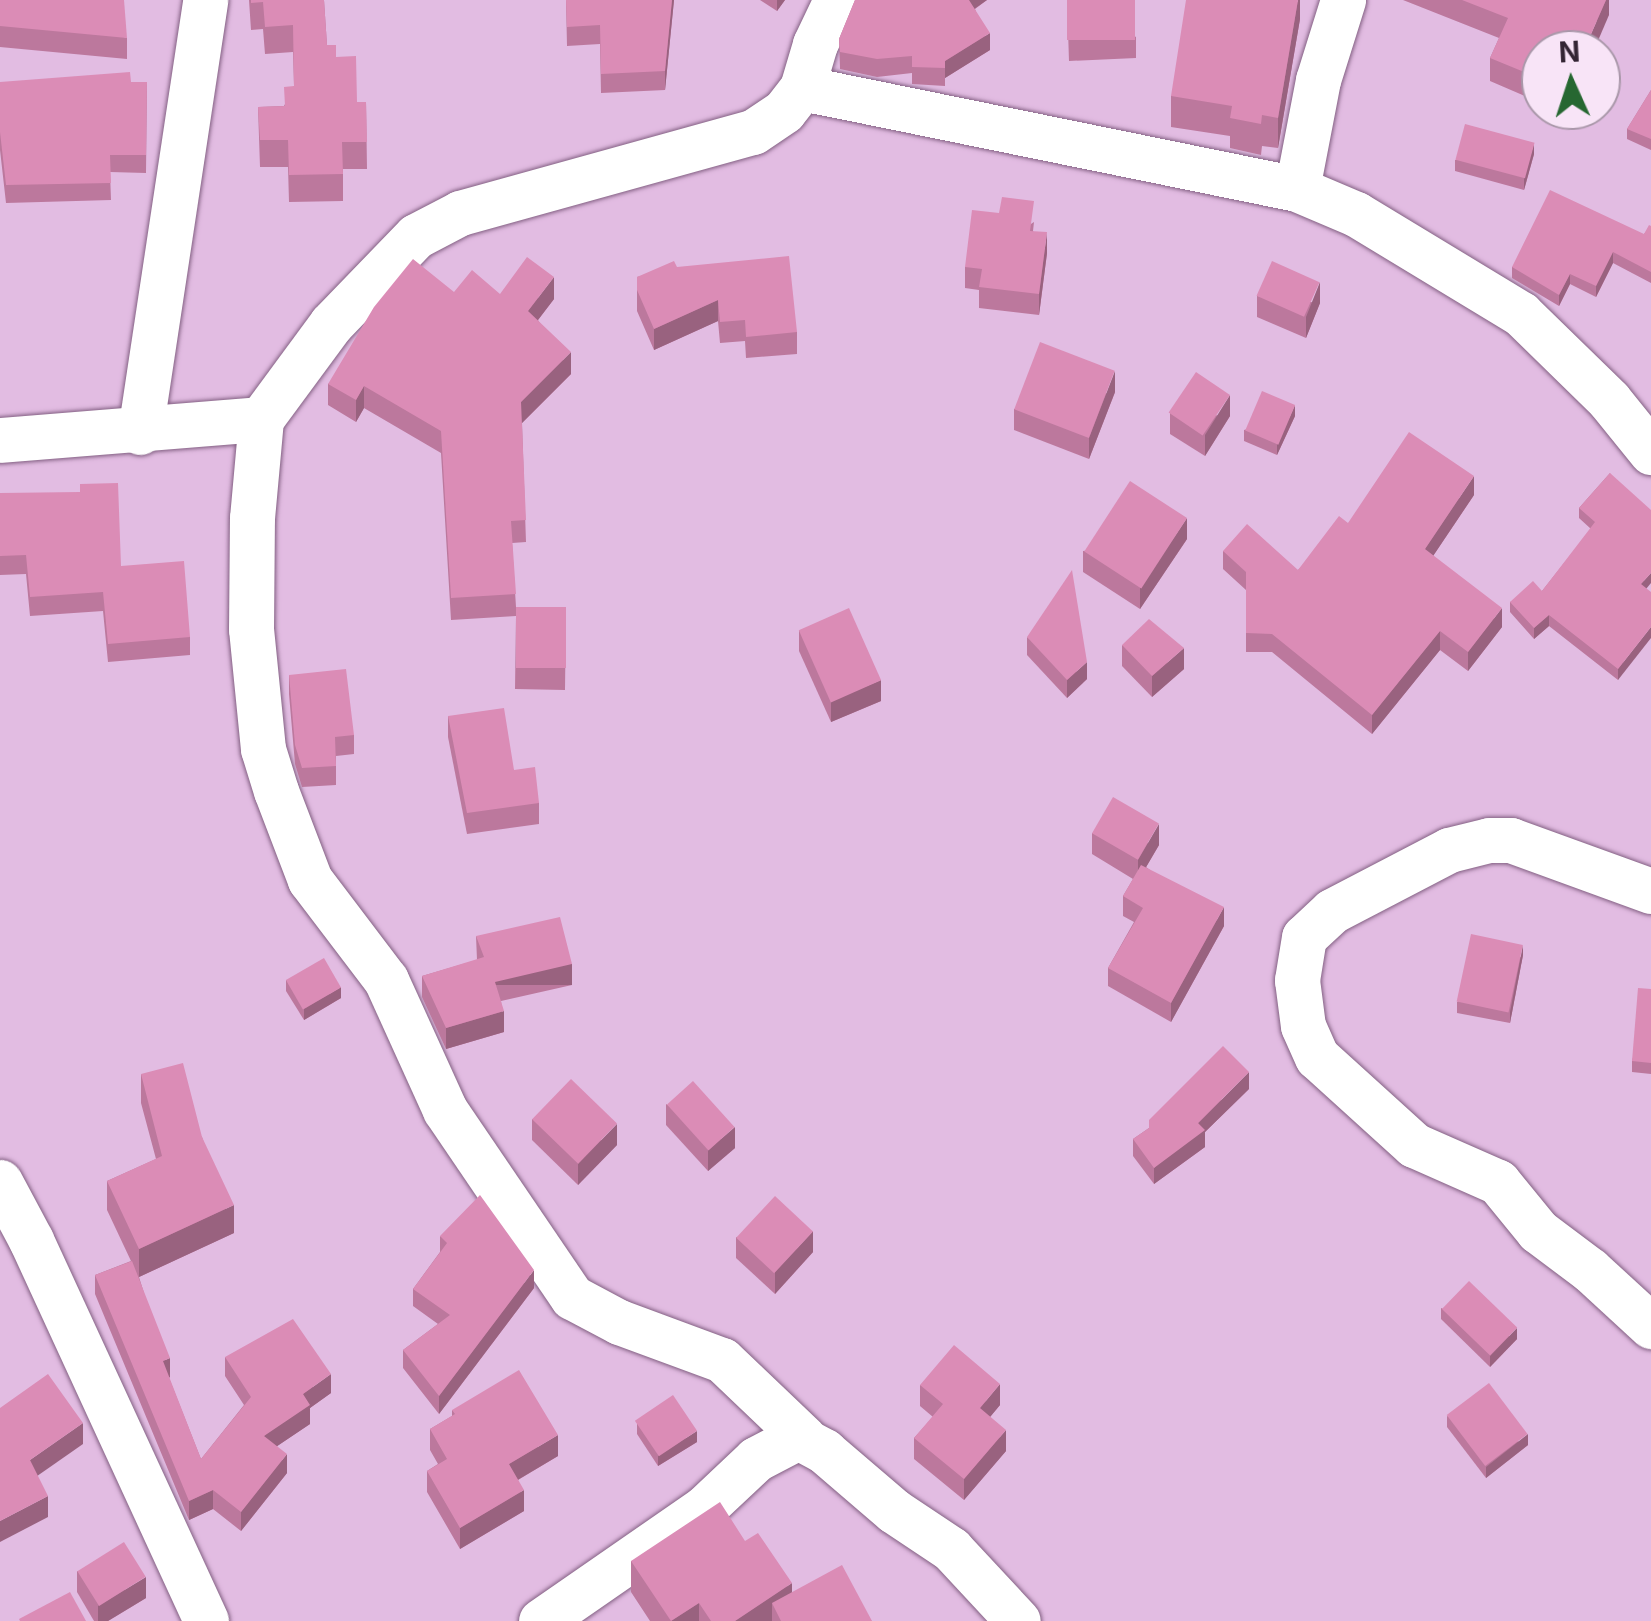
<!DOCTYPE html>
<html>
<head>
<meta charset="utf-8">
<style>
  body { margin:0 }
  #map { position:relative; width:1651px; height:1621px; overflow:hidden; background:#e2bce2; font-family:Inter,sans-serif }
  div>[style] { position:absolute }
  .roads { filter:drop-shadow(0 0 2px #836083) drop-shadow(0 0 2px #836083) }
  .street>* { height:45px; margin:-22.5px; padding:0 22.5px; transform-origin:22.5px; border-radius:22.5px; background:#fff }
  .wall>* { inset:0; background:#bc789d }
  .shaded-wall>* { inset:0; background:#99627f; transform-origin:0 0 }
  .building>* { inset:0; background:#db8cb6; transform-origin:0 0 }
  span { translate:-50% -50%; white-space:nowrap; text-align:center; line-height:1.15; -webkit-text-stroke:10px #f8e4f7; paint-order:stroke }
  .north { position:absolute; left:1521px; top:30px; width:100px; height:100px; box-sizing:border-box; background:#f8e4f7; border:2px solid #a997a9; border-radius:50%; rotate:357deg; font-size:28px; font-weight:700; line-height:40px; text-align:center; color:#332433 }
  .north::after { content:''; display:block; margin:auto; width:35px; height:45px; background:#266731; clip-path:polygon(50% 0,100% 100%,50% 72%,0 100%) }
</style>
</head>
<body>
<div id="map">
  <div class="roads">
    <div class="street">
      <i style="left:802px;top:88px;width:505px;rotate:11.53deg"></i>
      <i style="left:1297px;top:189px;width:64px;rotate:23deg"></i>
      <i style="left:1356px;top:214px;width:193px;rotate:31.2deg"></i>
      <i style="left:1521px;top:314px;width:123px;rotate:44.3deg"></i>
      <i style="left:1609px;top:400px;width:67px;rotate:51.1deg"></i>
      <i style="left:1297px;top:189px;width:111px;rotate:-79.1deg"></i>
      <i style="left:1318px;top:80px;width:84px;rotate:-72.6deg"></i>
      <i style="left:140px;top:432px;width:437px;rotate:-81.4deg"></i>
      <i style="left:0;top:440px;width:262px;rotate:-4.6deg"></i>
      <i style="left:1651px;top:891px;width:149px;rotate:-160deg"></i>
      <i style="left:1511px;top:840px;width:22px;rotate:180deg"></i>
      <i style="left:1489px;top:840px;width:41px;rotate:166deg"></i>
      <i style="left:1449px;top:850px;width:132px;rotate:152.5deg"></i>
      <i style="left:1332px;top:911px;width:38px;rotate:137deg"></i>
      <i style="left:1304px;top:937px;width:44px;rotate:99.2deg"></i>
      <i style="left:1297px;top:980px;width:46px;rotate:82.6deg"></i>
      <i style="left:1303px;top:1026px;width:34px;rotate:66deg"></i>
      <i style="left:1317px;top:1057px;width:131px;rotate:42.2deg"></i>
      <i style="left:1414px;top:1145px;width:92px;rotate:23.8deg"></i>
      <i style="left:1498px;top:1182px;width:63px;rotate:50.8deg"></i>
      <i style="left:1538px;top:1231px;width:65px;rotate:36.9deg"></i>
      <i style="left:1590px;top:1270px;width:83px;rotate:42.6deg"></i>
      <i style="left:0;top:1182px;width:66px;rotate:61.9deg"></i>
      <i style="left:31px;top:1240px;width:419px;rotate:65.3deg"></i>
      <i style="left:804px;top:1438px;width:113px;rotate:-136.4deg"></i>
      <i style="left:722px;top:1360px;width:110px;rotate:-159.7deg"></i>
      <i style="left:619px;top:1322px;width:53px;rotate:-152deg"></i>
      <i style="left:572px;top:1297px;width:226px;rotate:-124.2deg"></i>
      <i style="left:445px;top:1110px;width:143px;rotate:-114.4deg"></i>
      <i style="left:386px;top:980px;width:126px;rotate:-127.2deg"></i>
      <i style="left:310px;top:880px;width:95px;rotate:-110.9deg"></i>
      <i style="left:276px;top:791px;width:44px;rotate:-107.2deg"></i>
      <i style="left:263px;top:749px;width:121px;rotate:-95.7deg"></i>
      <i style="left:251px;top:629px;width:111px;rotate:-89.5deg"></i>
      <i style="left:252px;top:518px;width:99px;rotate:-84.8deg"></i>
      <i style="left:261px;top:419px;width:118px;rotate:-53.6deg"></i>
      <i style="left:331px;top:324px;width:122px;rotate:-46deg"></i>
      <i style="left:416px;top:236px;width:50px;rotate:-27.6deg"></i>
      <i style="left:460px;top:213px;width:304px;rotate:-15.5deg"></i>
      <i style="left:753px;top:132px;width:37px;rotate:-34deg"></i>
      <i style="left:784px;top:111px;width:29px;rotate:-52deg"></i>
      <i style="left:802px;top:88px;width:46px;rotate:-73.5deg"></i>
      <i style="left:815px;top:44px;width:49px;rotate:-64.5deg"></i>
      <i style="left:541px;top:1621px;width:198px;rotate:-34.7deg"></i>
      <i style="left:704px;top:1508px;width:71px;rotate:-43.3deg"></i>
      <i style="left:756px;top:1459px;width:47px;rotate:-27.6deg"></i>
      <i style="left:798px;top:1437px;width:30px;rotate:28deg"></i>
      <i style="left:824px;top:1451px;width:92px;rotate:40.6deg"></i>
      <i style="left:894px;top:1511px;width:69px;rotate:33.7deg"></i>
      <i style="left:951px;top:1549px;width:98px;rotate:47.1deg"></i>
    </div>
  </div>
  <div class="wall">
    <i style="clip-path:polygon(0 0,127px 38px,127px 59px,0 47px)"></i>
    <i style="clip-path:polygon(249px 0,324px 0,327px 45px,336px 57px,357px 102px,366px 102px,367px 169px,343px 169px,343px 201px,289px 202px,288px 167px,260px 167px,258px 107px,284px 106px,294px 86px,293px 52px,265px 54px,263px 29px,251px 30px)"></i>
    <i style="clip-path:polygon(566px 0,674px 0,665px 90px,601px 93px,600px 44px,567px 46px)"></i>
    <i style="clip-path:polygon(760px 0,785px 0,777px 11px)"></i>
    <i style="clip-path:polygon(855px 0,987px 0,975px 9px,990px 50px,945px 78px,945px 86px,912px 84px,912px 73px,877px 77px,840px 69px,839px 39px)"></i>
    <i style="clip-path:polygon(1067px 0,1136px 37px,1136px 58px,1069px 61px)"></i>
    <i style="clip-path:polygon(1300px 0,1300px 19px,1278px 148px,1262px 146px,1261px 155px,1230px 148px,1230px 136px,1171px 127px,1171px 96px)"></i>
    <i style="clip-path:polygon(1403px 0,1609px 0,1609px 15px,1541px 50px,1541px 103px,1490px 81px,1490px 58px,1499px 38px)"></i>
    <i style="clip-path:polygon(0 82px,147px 82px,146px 173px,110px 172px,111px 200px,6px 203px,0 150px)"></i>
    <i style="clip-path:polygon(1651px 90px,1651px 150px,1627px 139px,1627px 129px)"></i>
    <i style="clip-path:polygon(1534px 154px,1524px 190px,1455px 171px,1455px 160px)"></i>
    <i style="clip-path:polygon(1034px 222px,1033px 231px,1047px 253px,1039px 315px,979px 308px,979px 290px,965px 288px,965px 267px)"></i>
    <i style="clip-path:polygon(1651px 226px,1651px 283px,1613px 263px,1596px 297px,1570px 284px,1559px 306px,1512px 278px,1512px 267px,1644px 234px)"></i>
    <i style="clip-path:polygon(677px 267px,797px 332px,797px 354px,746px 358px,745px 341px,720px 343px,718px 321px,654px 350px,637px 311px,637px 277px)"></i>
    <i style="clip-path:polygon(454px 292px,554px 299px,538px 320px,571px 374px,522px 423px,526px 542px,512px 543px,516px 607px,566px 607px,565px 690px,515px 689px,516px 616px,451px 620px,441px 453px,364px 408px,356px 422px,328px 405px,328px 384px)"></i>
    <i style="clip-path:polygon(1257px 296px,1320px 303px,1306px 338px,1257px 317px)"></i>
    <i style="clip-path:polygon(1115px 392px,1089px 459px,1014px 430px,1014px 409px)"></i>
    <i style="clip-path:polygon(1170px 413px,1230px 416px,1205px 456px,1170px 434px)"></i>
    <i style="clip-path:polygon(1295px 416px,1277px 455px,1244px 441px,1244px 430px)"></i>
    <i style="clip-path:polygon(1610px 473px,1646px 588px,1618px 680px,1549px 626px,1534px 639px,1510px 612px,1510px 602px,1542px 591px,1591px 529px,1579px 518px,1579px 508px)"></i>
    <i style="clip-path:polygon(0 493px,121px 566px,190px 637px,190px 655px,108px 662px,103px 611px,30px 616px,26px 574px,0 575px)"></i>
    <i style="clip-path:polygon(1474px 495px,1433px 556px,1502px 627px,1468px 671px,1440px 650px,1372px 734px,1272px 652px,1246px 652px,1246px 590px,1223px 569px,1223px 551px,1298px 570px,1348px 523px)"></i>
    <i style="clip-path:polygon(1187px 539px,1140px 609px,1083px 572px,1083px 551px)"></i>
    <i style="clip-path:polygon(799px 630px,881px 701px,831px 722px,799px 651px)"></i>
    <i style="clip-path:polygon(1027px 637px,1087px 679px,1067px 698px,1027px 655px)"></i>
    <i style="clip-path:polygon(1122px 645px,1184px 669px,1152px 697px,1122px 666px)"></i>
    <i style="clip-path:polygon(289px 675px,354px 735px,354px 754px,336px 756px,336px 785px,302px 787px,295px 764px,289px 694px)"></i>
    <i style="clip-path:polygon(448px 716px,514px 770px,539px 803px,539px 824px,467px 834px,448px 737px)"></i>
    <i style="clip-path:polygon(1092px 833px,1159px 845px,1146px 867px,1224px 926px,1171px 1022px,1108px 986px,1108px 968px,1134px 922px,1123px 916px,1123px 896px,1133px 879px,1092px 854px)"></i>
    <i style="clip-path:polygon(476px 936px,572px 985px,501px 1001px,504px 1032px,446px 1049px,422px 997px,422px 976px,477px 960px)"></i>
    <i style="clip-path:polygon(1523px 955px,1510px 1023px,1457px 1013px,1457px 1002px)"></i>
    <i style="clip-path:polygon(286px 980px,341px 998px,304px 1020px,286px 991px)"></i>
    <i style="clip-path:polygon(1651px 989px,1651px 1074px,1632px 1072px,1632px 1061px)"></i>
    <i style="clip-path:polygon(141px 1074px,202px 1137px,234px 1233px,139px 1277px,170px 1377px,169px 1378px,201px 1459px,244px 1405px,225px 1376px,225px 1357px,331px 1393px,310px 1408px,310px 1424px,277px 1446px,287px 1473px,241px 1531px,213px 1509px,189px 1520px,95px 1294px,95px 1275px,131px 1261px,107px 1210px,107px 1181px,156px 1159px,141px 1103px)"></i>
    <i style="clip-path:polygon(1249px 1089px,1205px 1132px,1205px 1147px,1154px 1184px,1133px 1156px,1133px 1139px,1149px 1128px)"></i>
    <i style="clip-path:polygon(666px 1104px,735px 1148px,708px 1171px,666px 1125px)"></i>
    <i style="clip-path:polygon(532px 1119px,617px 1145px,578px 1185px,532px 1140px)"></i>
    <i style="clip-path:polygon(440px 1236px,534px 1288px,439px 1414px,403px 1368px,403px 1350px,438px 1324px,413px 1306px,413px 1289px,440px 1252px)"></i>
    <i style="clip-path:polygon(736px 1237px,813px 1252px,775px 1294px,736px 1258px)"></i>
    <i style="clip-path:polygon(1441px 1308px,1517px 1339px,1490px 1367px,1441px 1319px)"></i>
    <i style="clip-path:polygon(920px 1385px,1000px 1405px,990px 1417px,1006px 1451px,964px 1500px,914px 1459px,914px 1438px,933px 1417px,920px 1406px)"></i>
    <i style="clip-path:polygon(452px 1410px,558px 1456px,518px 1480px,524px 1511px,460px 1549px,427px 1492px,427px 1471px,438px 1464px,430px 1450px,430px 1429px,452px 1416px)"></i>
    <i style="clip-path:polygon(1447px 1416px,1528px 1445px,1486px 1478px,1447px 1427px)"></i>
    <i style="clip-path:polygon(637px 1423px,697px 1442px,658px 1466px,637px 1434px)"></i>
    <i style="clip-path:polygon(745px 1541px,792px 1592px,872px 1621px,650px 1621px,631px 1592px,631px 1561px)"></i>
    <i style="clip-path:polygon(77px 1571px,146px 1598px,108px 1621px,94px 1621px,77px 1592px)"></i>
  </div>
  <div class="shaded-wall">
    <i style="clip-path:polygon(672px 0,674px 0,665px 90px,665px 71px)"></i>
    <i style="clip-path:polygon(777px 0,785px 0,777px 11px)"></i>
    <i style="clip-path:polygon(967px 0,987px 0,967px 14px)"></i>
    <i style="clip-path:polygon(1298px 0,1300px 0,1300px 19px,1278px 148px,1278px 118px)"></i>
    <i style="clip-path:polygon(1606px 0,1609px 0,1609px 15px,1594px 50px,1584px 50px)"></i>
    <i style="clip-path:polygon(990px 33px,990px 50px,945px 78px,945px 61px)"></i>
    <i style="clip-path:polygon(1534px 143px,1534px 154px,1524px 190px,1524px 179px)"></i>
    <i style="clip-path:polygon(1047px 232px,1047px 253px,1039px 315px,1039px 294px)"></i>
    <i style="clip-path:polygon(1613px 252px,1613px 263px,1596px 297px,1596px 286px)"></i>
    <i style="clip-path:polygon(1570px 274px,1570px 284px,1559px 306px,1559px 295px)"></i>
    <i style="clip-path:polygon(554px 277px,554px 299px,528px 333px,528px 311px)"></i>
    <i style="clip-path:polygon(1320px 282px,1320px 303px,1306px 338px,1306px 317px)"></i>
    <i style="clip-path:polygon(718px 300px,718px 321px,654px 350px,654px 329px)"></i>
    <i style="clip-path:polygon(571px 352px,571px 374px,521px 424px,521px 402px)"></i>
    <i style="clip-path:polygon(1115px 371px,1115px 392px,1089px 459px,1089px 438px)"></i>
    <i style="clip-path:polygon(364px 386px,364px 408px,356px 422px,356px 400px)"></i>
    <i style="clip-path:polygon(1230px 395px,1230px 416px,1205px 456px,1205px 435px)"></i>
    <i style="clip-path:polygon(1295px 405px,1295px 416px,1277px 455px,1277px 445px)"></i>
    <i style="clip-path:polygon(1474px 476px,1474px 495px,1425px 568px,1425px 549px)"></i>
    <i style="clip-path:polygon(1187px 518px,1187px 539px,1140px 609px,1140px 588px)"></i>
    <i style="clip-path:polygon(1651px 573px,1651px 583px,1641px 595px,1641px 584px)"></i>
    <i style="clip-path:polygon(1502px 608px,1502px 627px,1468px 671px,1468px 652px)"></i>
    <i style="clip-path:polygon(1549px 615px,1549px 626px,1534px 639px,1534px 628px)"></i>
    <i style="clip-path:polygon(1651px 627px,1651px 638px,1618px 680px,1618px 669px)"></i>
    <i style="clip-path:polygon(1440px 631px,1440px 650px,1372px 734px,1372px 715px)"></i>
    <i style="clip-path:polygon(1184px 648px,1184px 669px,1152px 697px,1152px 676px)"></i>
    <i style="clip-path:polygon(1087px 662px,1087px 679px,1067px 698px,1067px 680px)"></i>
    <i style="clip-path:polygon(881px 680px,881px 701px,831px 722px,831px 701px)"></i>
    <i style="clip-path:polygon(1159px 824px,1159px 845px,1138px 881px,1138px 860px)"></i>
    <i style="clip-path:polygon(1224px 907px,1224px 926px,1171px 1022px,1171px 1003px)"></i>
    <i style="clip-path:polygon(1523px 945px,1523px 955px,1510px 1023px,1510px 1012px)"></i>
    <i style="left:572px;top:964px;width:21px;height:79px;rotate:90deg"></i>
    <i style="clip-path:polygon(341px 987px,341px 998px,304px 1020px,304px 1009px)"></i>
    <i style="clip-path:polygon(504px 1011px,504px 1032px,446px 1049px,446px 1028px)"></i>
    <i style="clip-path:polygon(1249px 1072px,1249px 1089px,1205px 1132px,1205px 1147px,1154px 1184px,1154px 1168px)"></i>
    <i style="clip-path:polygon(617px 1124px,617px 1145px,578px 1185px,578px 1164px)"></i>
    <i style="clip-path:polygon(735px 1127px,735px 1148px,708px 1171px,708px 1150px)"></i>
    <i style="clip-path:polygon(234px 1205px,234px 1233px,139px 1277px,139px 1249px)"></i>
    <i style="clip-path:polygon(813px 1231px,813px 1252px,775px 1294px,775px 1272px)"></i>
    <i style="clip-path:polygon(534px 1270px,534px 1288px,439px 1414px,439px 1396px)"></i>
    <i style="clip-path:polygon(1517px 1328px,1517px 1339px,1490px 1367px,1490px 1356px)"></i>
    <i style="clip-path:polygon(170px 1358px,170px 1377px,163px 1380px,163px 1361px)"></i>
    <i style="clip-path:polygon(331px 1374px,331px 1393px,310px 1408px,310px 1424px,264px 1455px,264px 1436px,303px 1394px)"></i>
    <i style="clip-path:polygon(1000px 1384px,1000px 1405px,980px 1429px,980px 1408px)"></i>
    <i style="clip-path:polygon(83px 1423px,83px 1444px,30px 1481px,30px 1460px)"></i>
    <i style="clip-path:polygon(1006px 1430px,1006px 1451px,964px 1500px,964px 1479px)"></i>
    <i style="clip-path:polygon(697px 1431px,697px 1442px,658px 1466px,658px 1456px)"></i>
    <i style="clip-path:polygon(1528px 1434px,1528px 1445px,1486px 1478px,1486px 1467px)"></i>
    <i style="clip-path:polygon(558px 1435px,558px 1456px,509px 1485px,509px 1464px)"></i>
    <i style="clip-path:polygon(287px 1454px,287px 1473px,241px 1531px,241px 1512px)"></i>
    <i style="clip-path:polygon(213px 1490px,213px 1509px,189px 1520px,189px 1501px)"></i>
    <i style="clip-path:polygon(524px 1490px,524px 1511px,460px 1549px,460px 1528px)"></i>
    <i style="clip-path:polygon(48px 1496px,48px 1517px,0 1542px,0 1521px)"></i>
    <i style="clip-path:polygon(146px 1577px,146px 1598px,108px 1621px,98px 1621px,98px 1606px)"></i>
    <i style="clip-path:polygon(792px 1583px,792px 1614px,772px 1603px,772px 1621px,735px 1621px)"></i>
    <i style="clip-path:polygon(699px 1603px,699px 1621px,671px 1621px)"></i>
  </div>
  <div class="building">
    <i style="clip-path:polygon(0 0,124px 0,127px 38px,0 26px)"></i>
    <i style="clip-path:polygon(251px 0,324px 0,327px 45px,336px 45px,336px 57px,356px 56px,357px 102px,366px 102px,367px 142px,342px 142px,343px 174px,289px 175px,288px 140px,260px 140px,258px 107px,285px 106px,284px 87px,294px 86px,293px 25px,265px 27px,263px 2px,251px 3px)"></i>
    <i style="clip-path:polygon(566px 0,672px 0,665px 71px,601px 74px,600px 25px,567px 27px)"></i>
    <i style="clip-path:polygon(855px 0,969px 0,990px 33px,945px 61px,945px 68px,912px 67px,912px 56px,877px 59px,840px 52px,839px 39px)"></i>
    <i style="left:1067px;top:0;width:68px;height:40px"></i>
    <i style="clip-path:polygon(1186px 0,1298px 0,1278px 118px,1262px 115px,1261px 124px,1230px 118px,1232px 106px,1171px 96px)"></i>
    <i style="clip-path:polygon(1462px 0,1606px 0,1584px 50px,1541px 50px,1541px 79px,1490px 58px,1508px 18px)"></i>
    <i style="clip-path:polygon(130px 72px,131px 82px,147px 82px,146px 155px,110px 155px,111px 183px,6px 185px,0 132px,0 82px)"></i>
    <i style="clip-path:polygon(1651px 90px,1651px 139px,1627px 129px)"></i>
    <i style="left:1465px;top:124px;width:72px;height:37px;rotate:15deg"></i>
    <i style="clip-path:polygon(1550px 190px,1644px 234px,1649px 225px,1651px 226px,1651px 272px,1613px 252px,1596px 286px,1570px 274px,1559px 295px,1512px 267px)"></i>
    <i style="clip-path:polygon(1002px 197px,1034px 201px,1030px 231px,1047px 232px,1039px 294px,979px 287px,982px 269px,965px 267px,972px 210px,999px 213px)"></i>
    <i style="clip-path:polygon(789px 256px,797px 332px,746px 337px,745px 320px,720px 322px,718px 300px,654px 329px,637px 290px,637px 277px,674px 261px,677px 267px)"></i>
    <i style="clip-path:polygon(527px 257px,554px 277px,528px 311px,571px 352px,521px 402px,526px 520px,511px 521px,516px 594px,451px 598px,441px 431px,364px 386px,356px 400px,328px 384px,374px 307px,413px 259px,454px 292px,472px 270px,500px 294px)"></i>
    <i style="left:1272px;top:261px;width:52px;height:38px;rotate:24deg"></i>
    <i style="left:1040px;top:342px;width:80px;height:72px;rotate:21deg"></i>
    <i style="left:1196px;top:372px;width:41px;height:49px;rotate:34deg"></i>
    <i style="left:1262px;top:391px;width:36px;height:43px;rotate:23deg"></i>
    <i style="clip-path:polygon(1409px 432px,1474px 476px,1425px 549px,1502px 608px,1468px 652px,1440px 631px,1372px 715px,1272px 634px,1246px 633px,1246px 572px,1223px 551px,1247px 524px,1298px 570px,1339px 516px,1348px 523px)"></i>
    <i style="clip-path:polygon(1610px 473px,1651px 510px,1651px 573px,1641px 584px,1651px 592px,1651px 627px,1618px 669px,1549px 615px,1534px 628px,1510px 602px,1533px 581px,1542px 591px,1595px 522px,1579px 508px)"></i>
    <i style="left:1130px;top:481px;width:68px;height:84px;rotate:33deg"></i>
    <i style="clip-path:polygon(118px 483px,121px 566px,184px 561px,190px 637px,108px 644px,103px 592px,30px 597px,26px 555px,0 556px,0 493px,80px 492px,80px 484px)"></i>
    <i style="clip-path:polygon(1072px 570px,1087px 662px,1067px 680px,1027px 637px)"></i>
    <i style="left:516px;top:607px;width:50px;height:61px"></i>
    <i style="left:849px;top:608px;width:79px;height:55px;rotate:66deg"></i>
    <i style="clip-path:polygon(1149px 619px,1184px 648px,1152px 676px,1122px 645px)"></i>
    <i style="clip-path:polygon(346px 669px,354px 735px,335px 737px,336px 766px,302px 768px,295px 745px,289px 675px)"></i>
    <i style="clip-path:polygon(504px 708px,514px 770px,535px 767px,539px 803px,467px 813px,448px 716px)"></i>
    <i style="left:1113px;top:797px;width:53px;height:42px;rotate:30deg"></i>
    <i style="clip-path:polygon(1141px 865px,1224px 907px,1171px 1003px,1108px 968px,1143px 908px,1123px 896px)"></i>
    <i style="clip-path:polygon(560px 917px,572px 964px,495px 982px,504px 1011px,446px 1028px,422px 976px,484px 957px,476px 936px)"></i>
    <i style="left:1471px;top:934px;width:53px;height:69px;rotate:12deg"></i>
    <i style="left:324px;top:958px;width:34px;height:44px;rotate:60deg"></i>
    <i style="clip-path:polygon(1638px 988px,1651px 989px,1651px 1063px,1632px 1061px)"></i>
    <i style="clip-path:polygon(1223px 1046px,1249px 1072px,1198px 1123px,1205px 1130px,1154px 1168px,1133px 1139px,1149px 1128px,1149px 1120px)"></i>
    <i style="clip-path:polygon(183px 1063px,202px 1137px,234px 1205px,139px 1249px,107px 1181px,162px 1156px,141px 1074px)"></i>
    <i style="left:571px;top:1079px;width:64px;height:56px;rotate:44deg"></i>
    <i style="left:693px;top:1081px;width:62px;height:35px;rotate:48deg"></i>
    <i style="clip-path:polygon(480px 1195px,534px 1270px,439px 1396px,403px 1350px,450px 1315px,413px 1289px,447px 1243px,440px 1236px)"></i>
    <i style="left:775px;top:1196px;width:52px;height:57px;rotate:43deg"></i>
    <i style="clip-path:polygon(132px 1261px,170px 1358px,163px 1361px,201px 1459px,251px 1397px,225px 1357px,293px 1319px,331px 1374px,303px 1394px,310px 1405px,264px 1436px,287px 1454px,241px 1512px,213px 1490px,189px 1501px,95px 1275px)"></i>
    <i style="left:1469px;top:1281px;width:67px;height:39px;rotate:44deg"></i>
    <i style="clip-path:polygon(954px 1345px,1000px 1384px,980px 1408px,1006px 1430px,964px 1479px,914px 1438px,943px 1404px,920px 1385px)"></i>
    <i style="clip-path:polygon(519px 1370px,558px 1435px,509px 1464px,524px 1490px,460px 1528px,427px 1471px,447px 1459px,430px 1429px,455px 1414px,452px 1410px)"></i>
    <i style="clip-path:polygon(48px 1374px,83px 1423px,30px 1460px,48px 1496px,0 1521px,0 1408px)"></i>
    <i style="left:1489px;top:1383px;width:64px;height:53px;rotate:53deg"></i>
    <i style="left:673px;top:1395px;width:43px;height:46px;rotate:56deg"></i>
    <i style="clip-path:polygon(720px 1502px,745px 1541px,758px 1533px,792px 1583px,735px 1621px,711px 1621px,699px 1603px,671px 1621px,631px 1561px)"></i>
    <i style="left:124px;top:1542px;width:41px;height:55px;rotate:58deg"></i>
    <i style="clip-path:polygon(842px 1565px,872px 1621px,781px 1621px,772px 1603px)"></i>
    <i style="clip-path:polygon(70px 1592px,86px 1621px,20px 1621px,19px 1619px)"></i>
  </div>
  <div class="north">N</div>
</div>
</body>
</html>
